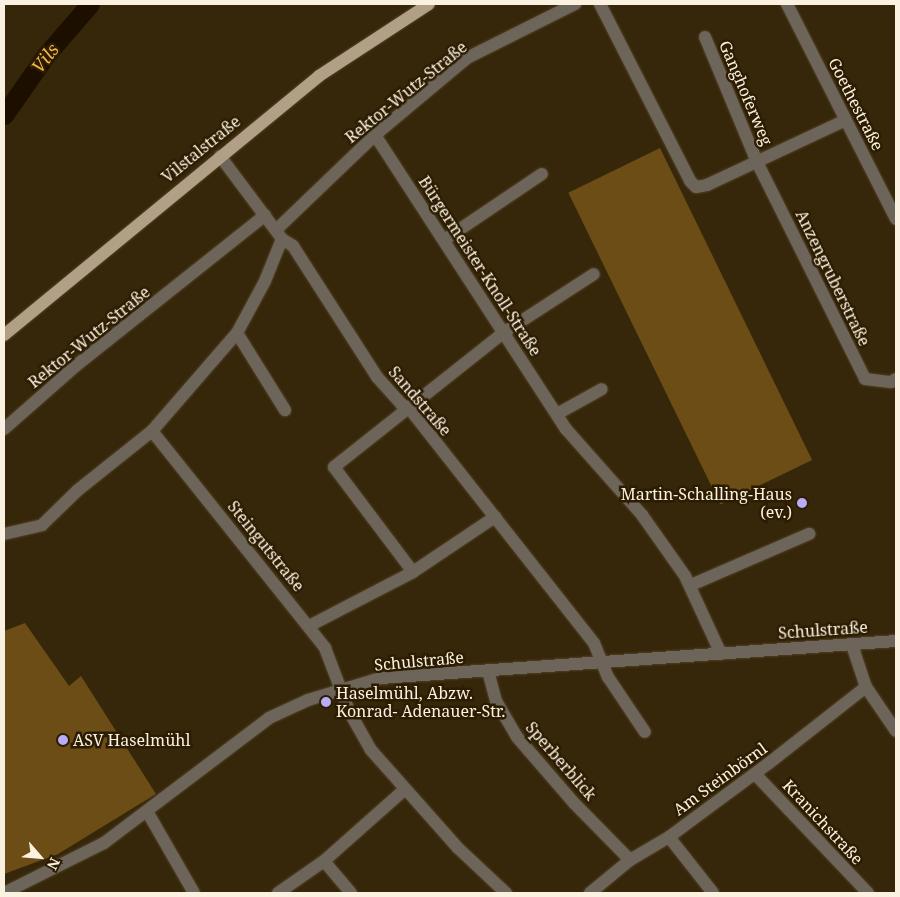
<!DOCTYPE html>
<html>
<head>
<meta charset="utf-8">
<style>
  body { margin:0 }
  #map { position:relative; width:900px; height:897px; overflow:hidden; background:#37270a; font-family:"Noto Serif",serif }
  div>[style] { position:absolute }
  .green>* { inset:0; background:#6b4d15; transform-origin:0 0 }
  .river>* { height:19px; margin:-9.5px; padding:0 9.5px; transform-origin:9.5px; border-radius:9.5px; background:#1d0f00 }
  .roads { filter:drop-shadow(0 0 1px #524328) drop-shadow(0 0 1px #524328) }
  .minor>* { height:12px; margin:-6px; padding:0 6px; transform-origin:6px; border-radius:6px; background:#6d6559 }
  .major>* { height:12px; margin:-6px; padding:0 6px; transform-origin:6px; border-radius:6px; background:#b1a086 }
  .dots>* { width:14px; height:14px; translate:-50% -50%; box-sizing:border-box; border:2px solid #2c1d02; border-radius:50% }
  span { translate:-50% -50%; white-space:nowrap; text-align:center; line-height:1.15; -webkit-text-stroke:5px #2c1d02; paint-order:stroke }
  .street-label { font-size:16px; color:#fbf1e1 }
  .poi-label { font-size:16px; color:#fbf1e1 }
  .right { translate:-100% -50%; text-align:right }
  .left { translate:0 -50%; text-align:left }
  .water-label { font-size:18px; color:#f3b646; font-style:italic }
  .frame { position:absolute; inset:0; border:5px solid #fbf1e1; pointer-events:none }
  .north { position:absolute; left:15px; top:832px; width:50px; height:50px; -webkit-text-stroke:4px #2c1d02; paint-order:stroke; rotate:117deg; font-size:14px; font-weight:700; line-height:20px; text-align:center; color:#fbf1e1 }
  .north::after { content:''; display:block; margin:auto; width:18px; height:22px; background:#fbf1e1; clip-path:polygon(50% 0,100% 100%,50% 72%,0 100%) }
</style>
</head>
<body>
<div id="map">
  <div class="green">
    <i style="left:660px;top:148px;width:347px;height:102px;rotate:64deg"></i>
    <i style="clip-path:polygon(25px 623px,69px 686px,81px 676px,156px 794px,58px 854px,4px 874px,4px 631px)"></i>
  </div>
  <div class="river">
    <i style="left:4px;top:115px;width:73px;rotate:-55deg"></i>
    <i style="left:46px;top:55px;width:67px;rotate:-49.2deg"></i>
  </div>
  <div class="roads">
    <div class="minor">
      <i style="left:600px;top:4px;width:199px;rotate:63deg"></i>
      <i style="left:690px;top:181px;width:8px;rotate:45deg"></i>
      <i style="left:696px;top:187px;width:11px;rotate:-10deg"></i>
      <i style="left:707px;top:185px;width:153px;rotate:-25.1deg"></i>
      <i style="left:787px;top:4px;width:241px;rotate:63.1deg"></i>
      <i style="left:705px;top:37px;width:135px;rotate:67.4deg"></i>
      <i style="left:757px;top:162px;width:242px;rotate:63.5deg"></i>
      <i style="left:865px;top:379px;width:26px;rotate:7deg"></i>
      <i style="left:891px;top:382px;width:6px;rotate:-31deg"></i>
      <i style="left:375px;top:135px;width:351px;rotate:57deg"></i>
      <i style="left:566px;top:429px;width:115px;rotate:48.5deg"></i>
      <i style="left:642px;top:515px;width:75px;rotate:54.8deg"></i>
      <i style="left:685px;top:576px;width:86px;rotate:65.2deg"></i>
      <i style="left:220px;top:156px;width:104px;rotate:53.2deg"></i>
      <i style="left:282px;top:239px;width:13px;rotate:32deg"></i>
      <i style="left:293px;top:246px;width:156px;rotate:57.3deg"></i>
      <i style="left:377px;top:377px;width:36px;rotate:48deg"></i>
      <i style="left:401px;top:404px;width:9px;rotate:27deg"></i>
      <i style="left:409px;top:408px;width:299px;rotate:51.8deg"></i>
      <i style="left:594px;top:643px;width:37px;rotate:68deg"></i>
      <i style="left:608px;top:677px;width:66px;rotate:56.1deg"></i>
      <i style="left:276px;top:230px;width:137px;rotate:-43.8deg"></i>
      <i style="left:375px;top:135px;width:120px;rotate:-39.9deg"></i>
      <i style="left:467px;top:58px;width:121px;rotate:-26.6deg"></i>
      <i style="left:444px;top:240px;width:118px;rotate:-34deg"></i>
      <i style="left:237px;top:333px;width:91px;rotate:58.1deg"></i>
      <i style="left:557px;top:414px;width:51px;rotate:-29.1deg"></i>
      <i style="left:4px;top:429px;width:98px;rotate:-41.3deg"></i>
      <i style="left:78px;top:364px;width:239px;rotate:-38.5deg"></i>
      <i style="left:152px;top:431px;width:278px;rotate:51.4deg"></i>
      <i style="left:325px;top:648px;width:67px;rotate:69.1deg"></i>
      <i style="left:349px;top:711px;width:45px;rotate:60.6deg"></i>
      <i style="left:371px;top:750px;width:131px;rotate:48.4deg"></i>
      <i style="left:458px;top:848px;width:66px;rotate:43.2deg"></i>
      <i style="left:4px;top:534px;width:39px;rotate:-13deg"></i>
      <i style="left:42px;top:525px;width:50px;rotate:-44.2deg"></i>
      <i style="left:78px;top:490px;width:95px;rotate:-38.6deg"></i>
      <i style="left:152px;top:431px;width:130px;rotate:-49.1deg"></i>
      <i style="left:237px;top:333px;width:59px;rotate:-61.7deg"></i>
      <i style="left:265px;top:281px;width:45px;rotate:-68deg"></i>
      <i style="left:413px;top:572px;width:131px;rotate:-127deg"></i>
      <i style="left:334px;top:467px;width:216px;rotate:-38.4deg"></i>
      <i style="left:503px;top:333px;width:108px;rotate:-33deg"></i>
      <i style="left:691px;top:585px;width:129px;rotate:-23.4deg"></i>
      <i style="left:309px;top:626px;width:117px;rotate:-27.4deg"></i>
      <i style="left:413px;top:572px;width:99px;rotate:-33.9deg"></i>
      <i style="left:852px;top:645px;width:44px;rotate:71.6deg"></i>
      <i style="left:866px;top:687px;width:53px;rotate:55.7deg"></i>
      <i style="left:488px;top:671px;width:31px;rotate:75deg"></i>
      <i style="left:496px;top:701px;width:42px;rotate:59.7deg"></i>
      <i style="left:517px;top:737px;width:87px;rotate:49.2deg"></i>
      <i style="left:574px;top:803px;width:80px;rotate:45.5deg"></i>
      <i style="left:755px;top:774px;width:164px;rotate:46.5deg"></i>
      <i style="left:148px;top:813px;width:92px;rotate:60.1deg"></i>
      <i style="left:669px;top:837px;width:71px;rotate:51.8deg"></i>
      <i style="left:324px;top:861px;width:42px;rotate:49.8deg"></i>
      <i style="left:4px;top:893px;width:112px;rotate:-26.6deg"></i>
      <i style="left:104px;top:843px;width:207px;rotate:-37.1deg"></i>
      <i style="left:269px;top:718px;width:43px;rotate:-24.8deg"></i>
      <i style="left:308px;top:700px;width:76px;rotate:-16.8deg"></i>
      <i style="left:381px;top:678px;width:516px;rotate:-4.11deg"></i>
      <i style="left:278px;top:893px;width:56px;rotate:-34.8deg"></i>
      <i style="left:324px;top:861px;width:107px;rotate:-41.6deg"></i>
      <i style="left:590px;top:893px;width:52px;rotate:-39.5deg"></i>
      <i style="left:630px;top:860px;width:45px;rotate:-30.5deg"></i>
      <i style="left:669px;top:837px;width:124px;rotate:-36.5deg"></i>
      <i style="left:769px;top:763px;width:123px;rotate:-38.1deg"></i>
    </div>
    <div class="major">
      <i style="left:4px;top:335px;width:408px;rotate:-39.4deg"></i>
      <i style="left:319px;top:76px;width:131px;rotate:-33.2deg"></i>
    </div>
  </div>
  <div class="dots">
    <i style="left:802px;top:503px;background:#b8abf7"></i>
    <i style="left:326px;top:702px;background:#b8abf7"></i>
    <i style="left:63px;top:740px;background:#b8abf7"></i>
  </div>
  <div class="street-label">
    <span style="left:406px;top:92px;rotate:-39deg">Rektor-Wutz-Straße</span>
    <span style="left:746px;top:93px;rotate:67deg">Ganghoferweg</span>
    <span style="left:856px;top:104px;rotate:63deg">Goethestraße</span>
    <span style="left:201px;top:149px;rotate:-39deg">Vilstalstraße</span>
    <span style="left:480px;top:266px;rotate:57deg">Bürgermeister-Knoll-Straße</span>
    <span style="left:833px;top:278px;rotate:64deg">Anzengruberstraße</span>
    <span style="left:89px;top:337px;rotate:-39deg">Rektor-Wutz-Straße</span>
    <span style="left:420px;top:401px;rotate:49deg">Sandstraße</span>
    <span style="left:266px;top:546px;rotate:51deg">Steingutstraße</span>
    <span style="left:823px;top:630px;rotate:-4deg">Schulstraße</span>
    <span style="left:419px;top:661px;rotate:-5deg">Schulstraße</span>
    <span style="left:561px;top:761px;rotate:49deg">Sperberblick</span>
    <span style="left:720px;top:779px;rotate:-36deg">Am Steinbörnl</span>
    <span style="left:823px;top:822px;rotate:47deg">Kranichstraße</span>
  </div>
  <div class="poi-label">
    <span class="right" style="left:792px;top:503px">Martin-Schalling-Haus<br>(ev.)</span>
    <span class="left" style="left:336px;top:702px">Haselmühl, Abzw.<br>Konrad- Adenauer-Str.</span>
    <span class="left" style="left:73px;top:740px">ASV Haselmühl</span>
  </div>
  <div class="water-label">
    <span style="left:45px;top:58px;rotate:-52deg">Vils</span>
  </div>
  <div class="frame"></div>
  <div class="north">N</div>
</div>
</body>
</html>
